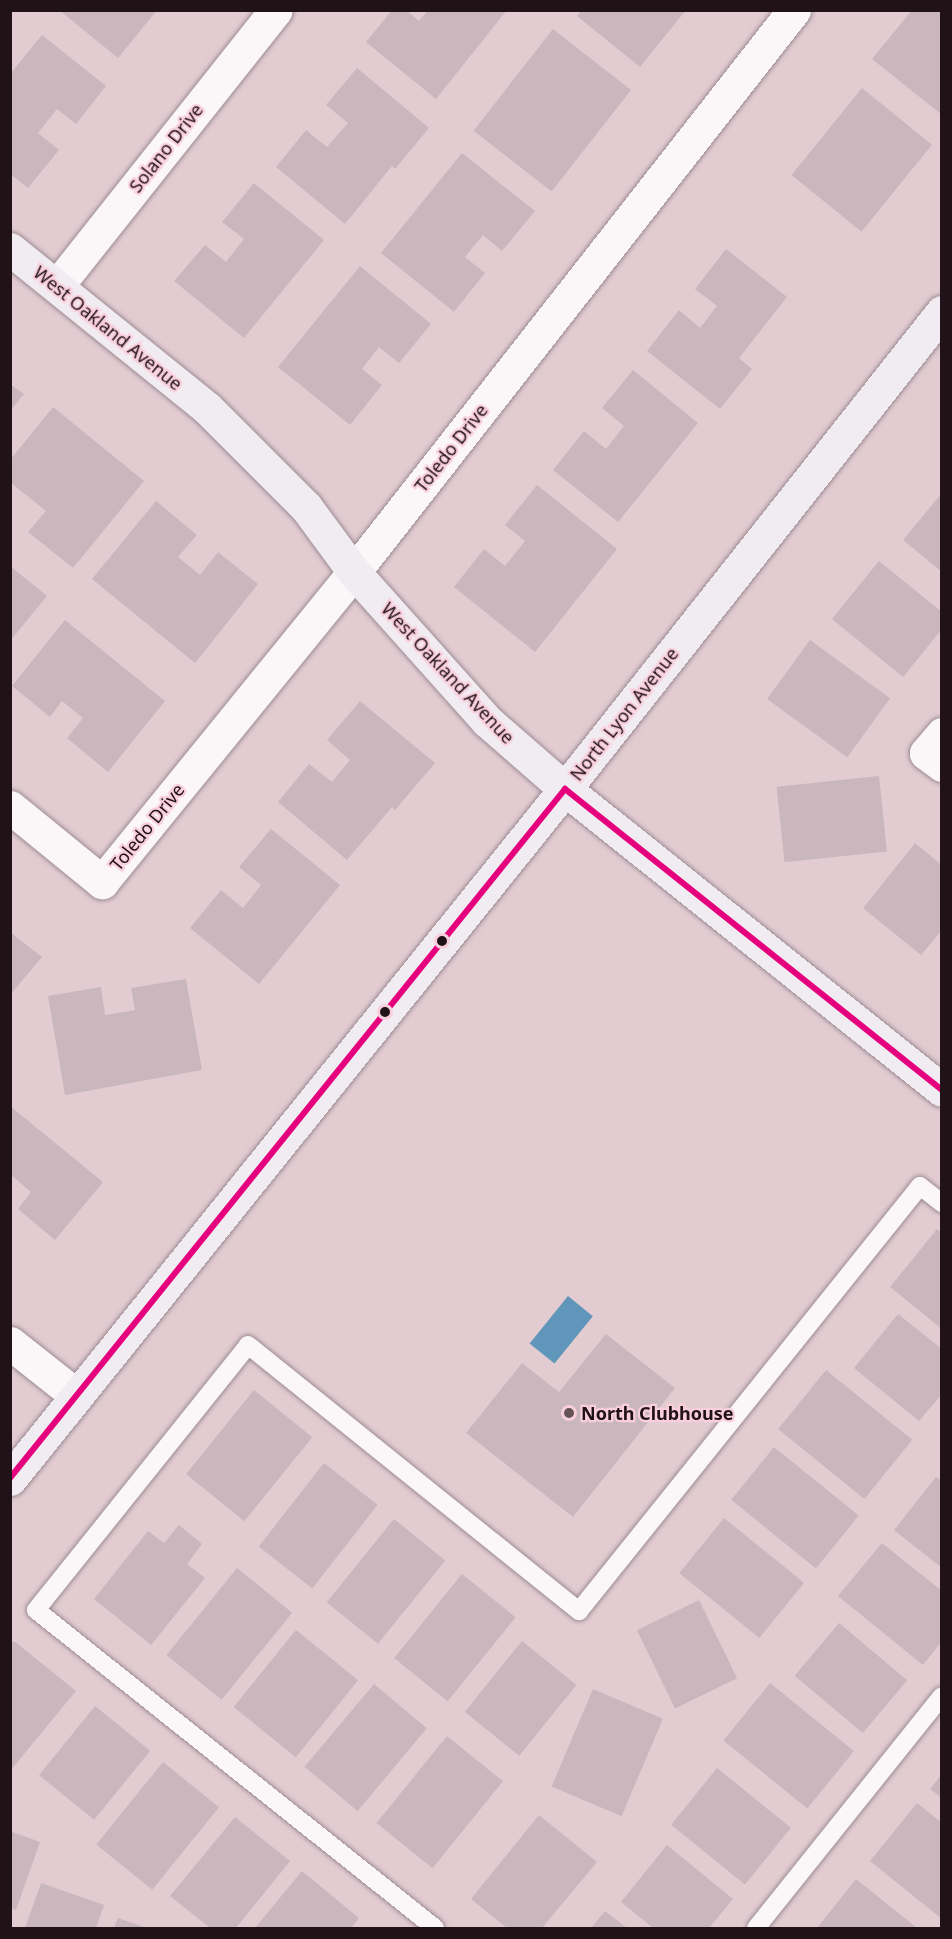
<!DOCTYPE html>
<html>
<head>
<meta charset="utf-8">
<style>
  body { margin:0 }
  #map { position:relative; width:952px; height:1939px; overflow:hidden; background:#e2ccd2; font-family:"Noto Sans",sans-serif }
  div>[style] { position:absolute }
  .water>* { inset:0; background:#6096b9; transform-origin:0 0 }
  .building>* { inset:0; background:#c9b7bd; transform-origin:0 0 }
  .roads { filter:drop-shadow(0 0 2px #9d8c92) drop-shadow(0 0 2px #9d8c92) }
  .lane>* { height:18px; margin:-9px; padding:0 9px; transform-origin:9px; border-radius:9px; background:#fbf7f8 }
  .street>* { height:33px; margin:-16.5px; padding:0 16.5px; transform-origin:16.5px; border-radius:16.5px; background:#fbf7f8 }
  .secondary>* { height:33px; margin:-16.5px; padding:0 16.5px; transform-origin:16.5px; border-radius:16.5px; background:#f1ecf1 }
  .bus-1>* { height:6px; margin:-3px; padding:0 3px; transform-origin:3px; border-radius:3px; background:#e5007d }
  .dots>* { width:16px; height:16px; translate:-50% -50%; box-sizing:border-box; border:3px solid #f9cfdc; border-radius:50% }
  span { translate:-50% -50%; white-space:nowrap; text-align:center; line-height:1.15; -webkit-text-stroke:4.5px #f9cfdc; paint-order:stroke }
  .street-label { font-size:18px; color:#211217 }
  .poi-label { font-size:18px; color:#211217; font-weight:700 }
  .left { translate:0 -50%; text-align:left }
  .frame { position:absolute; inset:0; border:12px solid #211217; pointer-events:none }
</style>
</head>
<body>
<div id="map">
  <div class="water">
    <i style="left:568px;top:1296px;width:32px;height:61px;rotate:39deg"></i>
  </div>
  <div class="building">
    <i style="clip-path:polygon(59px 10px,157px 10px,118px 58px)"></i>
    <i style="clip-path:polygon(392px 10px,406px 10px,419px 21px,428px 10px,507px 10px,436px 99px,366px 42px)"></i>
    <i style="clip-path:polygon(582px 10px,686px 10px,640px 67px,577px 16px)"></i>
    <i style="clip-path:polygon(912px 10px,942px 10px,942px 115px,872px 59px)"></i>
    <i style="left:553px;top:29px;width:99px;height:129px;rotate:38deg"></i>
    <i style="clip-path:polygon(42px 35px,106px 86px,76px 124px,57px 109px,38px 133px,59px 150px,28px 188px,10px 174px,10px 74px)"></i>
    <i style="clip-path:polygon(357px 68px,429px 128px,395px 169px,392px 166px,345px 224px,276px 167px,306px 130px,327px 147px,348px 123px,326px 105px)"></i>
    <i style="left:862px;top:88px;width:90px;height:112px;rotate:39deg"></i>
    <i style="clip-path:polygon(462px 153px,535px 211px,502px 251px,483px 235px,465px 257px,485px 273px,454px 312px,381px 253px)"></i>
    <i style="clip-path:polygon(254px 183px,324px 240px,244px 338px,174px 281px,205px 245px,226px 262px,244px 239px,222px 222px)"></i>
    <i style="clip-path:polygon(726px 249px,787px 297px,739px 358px,752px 369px,720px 409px,647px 351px,679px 310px,700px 328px,717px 306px,695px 289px)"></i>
    <i style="clip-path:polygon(360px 266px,431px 324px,399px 363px,379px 347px,362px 369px,382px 385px,350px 425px,278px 367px)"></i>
    <i style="clip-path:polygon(633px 370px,698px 423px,618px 522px,553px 470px,584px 431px,606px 449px,624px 426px,602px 408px)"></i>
    <i style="clip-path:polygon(10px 384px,24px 394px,10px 411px)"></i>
    <i style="clip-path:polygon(53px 407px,144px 481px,73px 568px,28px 532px,46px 511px,10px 482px,10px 460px)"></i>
    <i style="clip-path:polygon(537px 485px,617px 549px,535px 652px,454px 587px,484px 549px,505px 566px,525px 541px,505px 525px)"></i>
    <i style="clip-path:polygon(942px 493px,942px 572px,903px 540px)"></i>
    <i style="clip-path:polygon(156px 501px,197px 535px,178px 557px,200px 575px,218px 552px,258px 584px,195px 663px,92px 579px)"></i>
    <i style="clip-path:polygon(879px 561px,942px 612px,942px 629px,903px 677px,832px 619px)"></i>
    <i style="clip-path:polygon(10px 566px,47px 596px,10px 641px)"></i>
    <i style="clip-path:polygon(65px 620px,165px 701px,108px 772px,67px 738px,83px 718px,62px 701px,50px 717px,12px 686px)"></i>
    <i style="left:810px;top:640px;width:99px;height:73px;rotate:36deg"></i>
    <i style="clip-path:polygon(360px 701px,435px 763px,395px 810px,392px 807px,347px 860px,278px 802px,309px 764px,332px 782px,350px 760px,327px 740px)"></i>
    <i style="left:879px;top:776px;width:76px;height:103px;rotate:84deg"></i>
    <i style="clip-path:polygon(271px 829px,340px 885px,259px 984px,190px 928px,221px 890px,243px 908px,261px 885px,239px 867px)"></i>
    <i style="clip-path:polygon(915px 843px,942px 865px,942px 930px,921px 955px,863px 908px)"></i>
    <i style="clip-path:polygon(10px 932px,42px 957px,10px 995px)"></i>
    <i style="clip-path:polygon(186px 979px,202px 1070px,65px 1095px,48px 996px,101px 987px,105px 1015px,135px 1010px,131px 988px)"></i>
    <i style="clip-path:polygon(10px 1106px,103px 1182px,55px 1240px,18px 1209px,31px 1192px,10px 1174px)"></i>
    <i style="clip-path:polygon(937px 1229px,942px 1233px,942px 1329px,890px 1287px)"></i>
    <i style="clip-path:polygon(898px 1314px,942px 1349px,942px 1394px,919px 1421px,854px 1368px)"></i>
    <i style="clip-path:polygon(606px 1334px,675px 1388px,573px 1517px,466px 1433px,522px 1363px,559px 1392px)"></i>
    <i style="left:826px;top:1370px;width:111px;height:76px;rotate:39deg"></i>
    <i style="left:254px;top:1390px;width:75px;height:108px;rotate:39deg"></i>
    <i style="left:774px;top:1447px;width:109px;height:68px;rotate:39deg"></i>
    <i style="left:324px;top:1463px;width:68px;height:106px;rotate:38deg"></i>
    <i style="clip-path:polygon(936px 1477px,942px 1481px,942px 1568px,894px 1530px)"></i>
    <i style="left:724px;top:1518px;width:103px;height:71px;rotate:39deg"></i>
    <i style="left:394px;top:1519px;width:66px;height:107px;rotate:39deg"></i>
    <i style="clip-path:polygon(179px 1525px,202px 1544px,187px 1564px,205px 1578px,151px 1645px,94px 1599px,148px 1531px,164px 1543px)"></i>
    <i style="clip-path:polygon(882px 1543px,942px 1591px,942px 1641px,923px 1665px,838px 1596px)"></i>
    <i style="left:237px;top:1568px;width:71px;height:112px;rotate:39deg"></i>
    <i style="left:462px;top:1574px;width:69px;height:108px;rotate:39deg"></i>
    <i style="left:699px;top:1600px;width:87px;height:69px;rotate:64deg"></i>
    <i style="left:839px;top:1623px;width:89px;height:69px;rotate:40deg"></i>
    <i style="left:296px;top:1630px;width:80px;height:99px;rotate:39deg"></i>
    <i style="clip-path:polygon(14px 1641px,76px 1691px,10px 1771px,10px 1645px)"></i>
    <i style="left:522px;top:1641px;width:70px;height:91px;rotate:39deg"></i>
    <i style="left:770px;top:1683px;width:108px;height:74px;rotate:39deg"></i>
    <i style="left:374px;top:1684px;width:69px;height:108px;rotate:40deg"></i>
    <i style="left:593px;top:1689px;width:76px;height:106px;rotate:23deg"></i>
    <i style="left:95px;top:1706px;width:71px;height:89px;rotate:39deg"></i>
    <i style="left:447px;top:1736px;width:72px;height:112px;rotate:39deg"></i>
    <i style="left:163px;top:1762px;width:72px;height:106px;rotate:39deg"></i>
    <i style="left:717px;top:1768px;width:95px;height:73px;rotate:39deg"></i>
    <i style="clip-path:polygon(942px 1774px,942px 1798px,930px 1789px)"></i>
    <i style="clip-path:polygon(917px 1803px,942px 1823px,942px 1919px,870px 1861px)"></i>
    <i style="clip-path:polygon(539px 1815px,597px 1862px,542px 1928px,507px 1928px,471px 1899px)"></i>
    <i style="clip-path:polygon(235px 1817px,290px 1861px,236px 1928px,210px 1928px,170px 1896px)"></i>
    <i style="clip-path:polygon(10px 1831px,40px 1842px,16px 1910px,10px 1908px)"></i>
    <i style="clip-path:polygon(667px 1845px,733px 1899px,709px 1928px,653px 1928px,621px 1902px)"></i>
    <i style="clip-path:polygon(302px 1871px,359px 1918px,351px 1928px,255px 1928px)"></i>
    <i style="clip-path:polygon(856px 1879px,917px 1928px,817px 1928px)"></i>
    <i style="clip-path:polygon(41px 1883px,104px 1905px,96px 1928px,25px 1928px)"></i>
    <i style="clip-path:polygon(605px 1911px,627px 1928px,591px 1928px)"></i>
    <i style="clip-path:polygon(118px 1918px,147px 1928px,114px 1928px)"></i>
  </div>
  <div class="roads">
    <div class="lane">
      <i style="left:435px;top:1928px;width:510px;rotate:-141.45deg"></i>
      <i style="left:36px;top:1610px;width:339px;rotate:-51.3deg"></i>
      <i style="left:248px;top:1345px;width:425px;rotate:38.8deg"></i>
      <i style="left:579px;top:1611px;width:545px;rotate:-51.26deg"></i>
      <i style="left:920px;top:1186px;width:28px;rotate:38deg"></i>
      <i style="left:756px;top:1928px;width:297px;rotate:-51.3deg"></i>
    </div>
    <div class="street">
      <i style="left:57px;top:286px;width:352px;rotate:-51.6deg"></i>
      <i style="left:942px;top:734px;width:25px;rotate:130deg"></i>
      <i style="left:926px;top:753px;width:20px;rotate:37deg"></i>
      <i style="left:10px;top:807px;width:119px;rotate:39.2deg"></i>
      <i style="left:102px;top:882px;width:400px;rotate:-50.9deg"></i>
      <i style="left:354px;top:572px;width:714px;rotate:-51.94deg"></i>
      <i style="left:10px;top:1343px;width:85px;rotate:38.3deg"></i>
    </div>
    <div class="secondary">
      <i style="left:10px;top:249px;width:253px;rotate:38.9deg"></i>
      <i style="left:207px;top:408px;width:140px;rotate:45deg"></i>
      <i style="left:306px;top:507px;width:81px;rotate:53.6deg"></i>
      <i style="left:354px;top:572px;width:200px;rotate:48.2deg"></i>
      <i style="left:487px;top:721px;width:103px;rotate:41.1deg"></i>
      <i style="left:565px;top:789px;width:482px;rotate:38.6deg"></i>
      <i style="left:10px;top:1479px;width:886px;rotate:-51.19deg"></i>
      <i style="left:565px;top:789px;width:608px;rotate:-51.68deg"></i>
    </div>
  </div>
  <div class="bus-1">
    <i style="left:10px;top:1478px;width:885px;rotate:-51.15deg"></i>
    <i style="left:565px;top:789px;width:482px;rotate:38.6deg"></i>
  </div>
  <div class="dots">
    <i style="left:442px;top:941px;background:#211217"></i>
    <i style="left:385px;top:1012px;background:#211217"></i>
    <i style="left:569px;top:1413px;background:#655358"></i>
  </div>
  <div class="street-label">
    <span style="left:166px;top:148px;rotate:-52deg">Solano Drive</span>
    <span style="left:108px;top:328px;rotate:39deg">West Oakland Avenue</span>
    <span style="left:451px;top:448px;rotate:-52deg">Toledo Drive</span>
    <span style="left:448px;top:673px;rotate:47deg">West Oakland Avenue</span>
    <span style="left:624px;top:714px;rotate:-52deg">North Lyon Avenue</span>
    <span style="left:147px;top:827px;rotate:-51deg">Toledo Drive</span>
  </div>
  <div class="poi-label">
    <span class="left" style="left:581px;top:1413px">North Clubhouse</span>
  </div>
  <div class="frame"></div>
</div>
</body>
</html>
